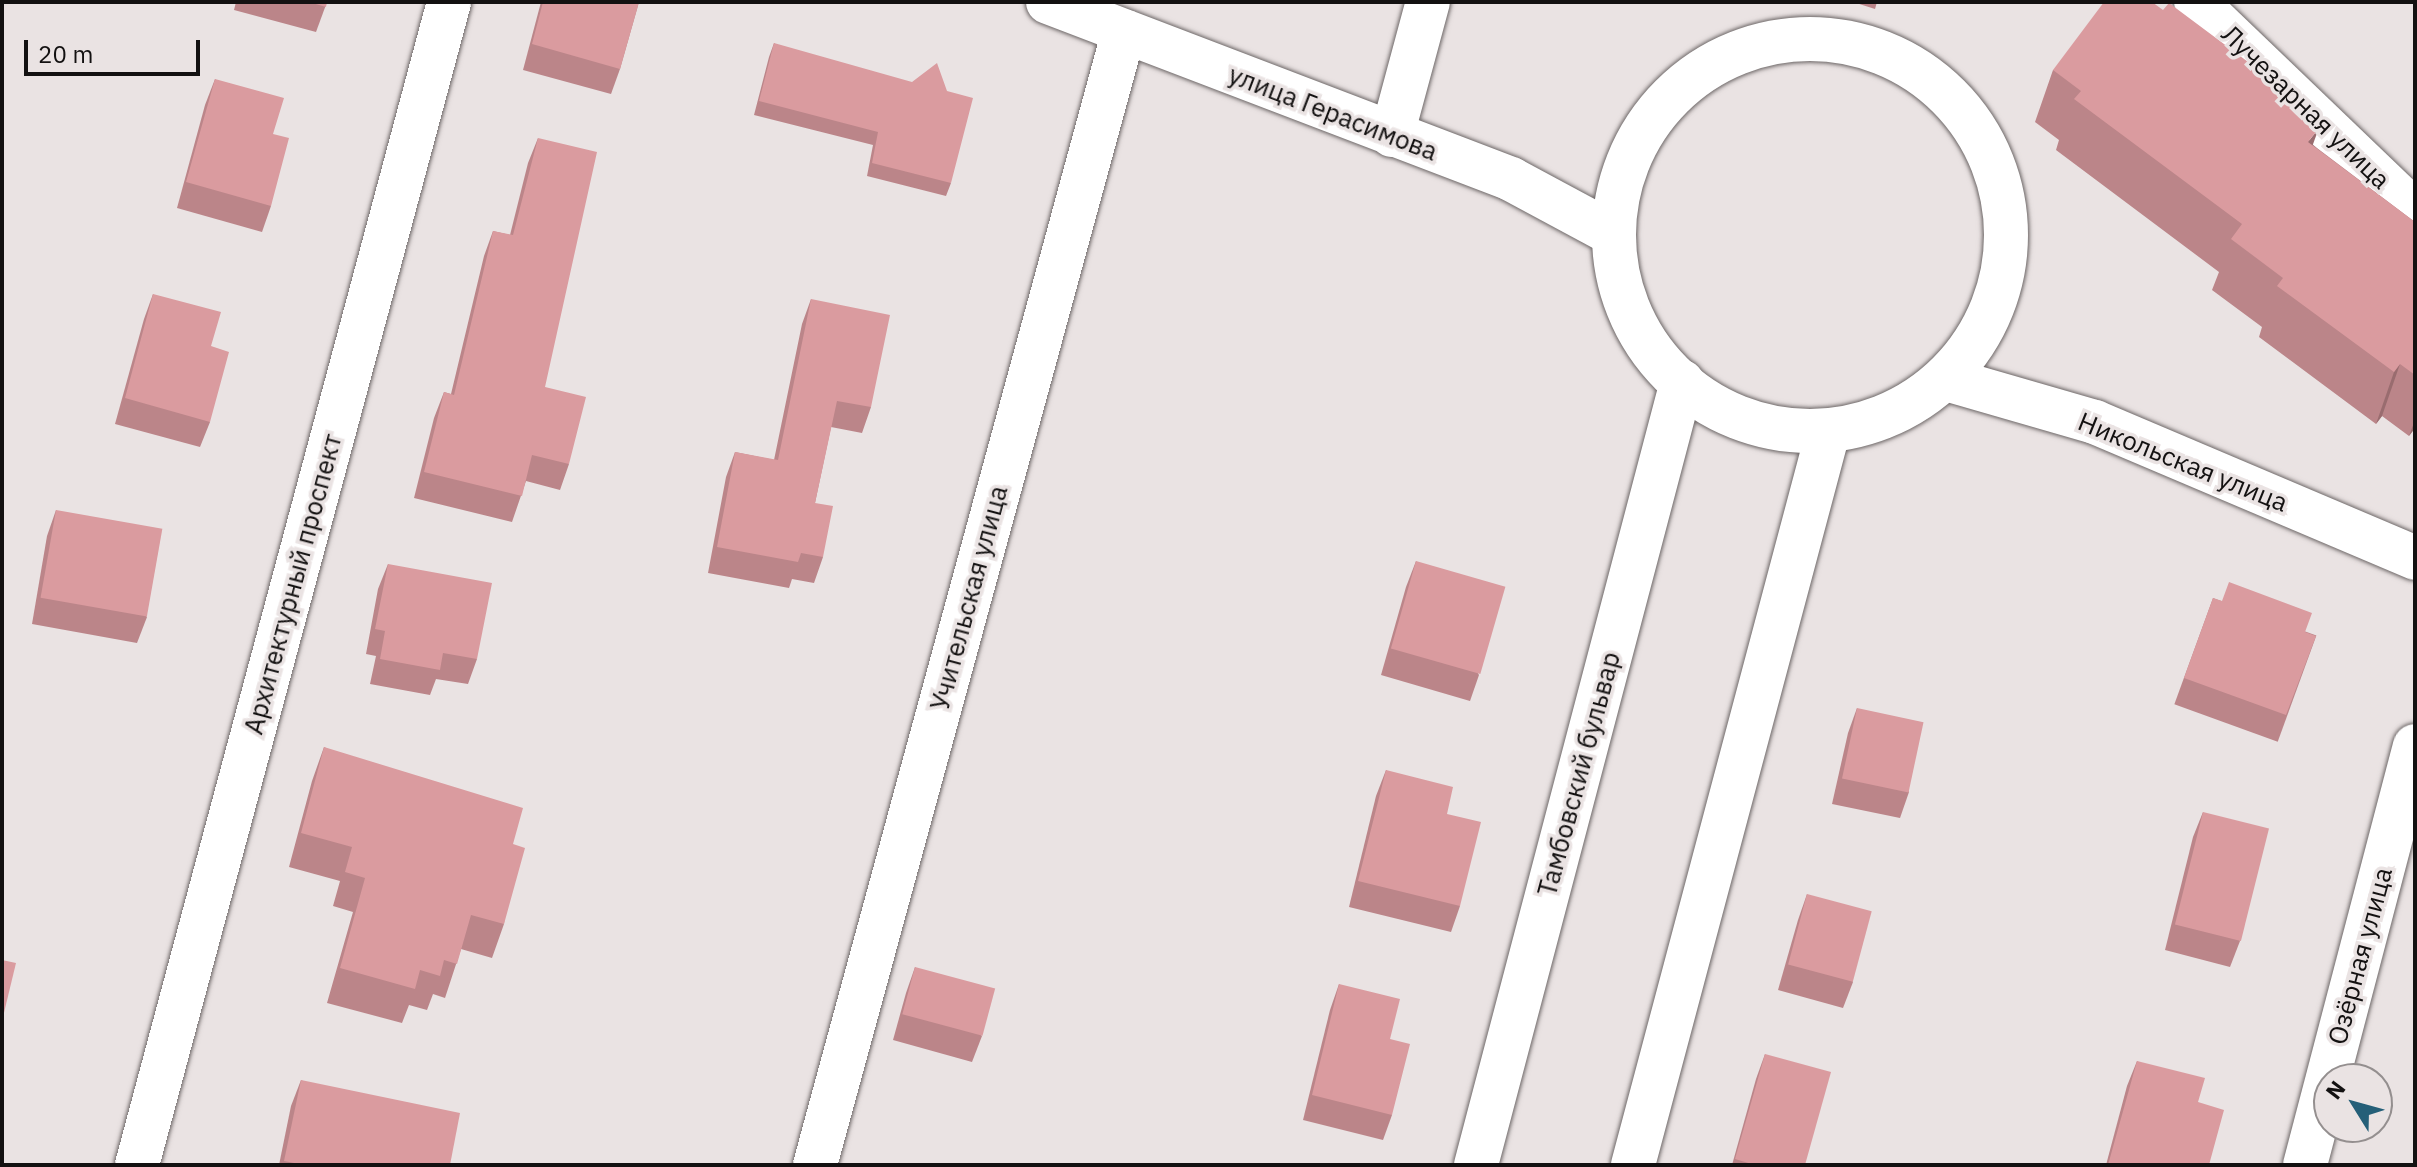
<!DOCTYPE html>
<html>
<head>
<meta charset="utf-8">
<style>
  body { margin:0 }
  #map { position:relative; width:2417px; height:1167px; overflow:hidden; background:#eae3e3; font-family:"IBM Plex Sans",sans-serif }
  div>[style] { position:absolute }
  .roads { filter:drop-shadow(0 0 2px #6d6767) drop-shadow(0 0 2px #6d6767) }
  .minor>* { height:44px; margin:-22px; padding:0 22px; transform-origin:22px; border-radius:22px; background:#fff }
  .minor>.ring { margin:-22px; padding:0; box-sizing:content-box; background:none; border:44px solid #fff; border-radius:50% }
  .wall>* { inset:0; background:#bb8589; transform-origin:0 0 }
  .shaded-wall>* { inset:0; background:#996c6f }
  .building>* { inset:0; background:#da9b9f; transform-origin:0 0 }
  span { translate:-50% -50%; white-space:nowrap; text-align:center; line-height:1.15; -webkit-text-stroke:7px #eae3e3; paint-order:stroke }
  .street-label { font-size:26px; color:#131111 }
  .frame { position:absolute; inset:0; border:4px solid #131111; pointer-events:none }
  .north { position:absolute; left:2313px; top:1063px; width:80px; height:80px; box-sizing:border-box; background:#eae3e3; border:2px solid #948f8f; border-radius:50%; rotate:307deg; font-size:22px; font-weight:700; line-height:32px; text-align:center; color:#131111 }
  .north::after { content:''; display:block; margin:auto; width:28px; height:36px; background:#255f78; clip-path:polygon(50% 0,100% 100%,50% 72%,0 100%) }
  .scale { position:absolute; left:24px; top:40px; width:176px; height:36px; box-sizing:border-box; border:4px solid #131111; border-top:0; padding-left:10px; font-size:24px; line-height:28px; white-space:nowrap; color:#131111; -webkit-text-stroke:6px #eae3e3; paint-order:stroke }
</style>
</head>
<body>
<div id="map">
  <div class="roads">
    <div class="minor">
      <i style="left:1048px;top:2px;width:496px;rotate:20.9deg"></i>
      <i style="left:1511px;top:179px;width:116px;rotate:28.3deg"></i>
      <i style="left:2196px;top:2px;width:303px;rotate:43.8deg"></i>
      <i class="ring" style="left:1614px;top:39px;width:348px;height:348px"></i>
      <i style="left:1392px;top:135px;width:138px;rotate:-74.9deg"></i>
      <i style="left:1946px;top:379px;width:155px;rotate:16.1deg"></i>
      <i style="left:2095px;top:422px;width:348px;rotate:23deg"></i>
      <i style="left:137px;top:1165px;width:1204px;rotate:-74.98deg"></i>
      <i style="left:815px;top:1165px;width:1175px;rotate:-74.76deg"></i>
      <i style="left:1476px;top:1165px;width:810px;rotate:-75.26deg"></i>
      <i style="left:1633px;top:1165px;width:758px;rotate:-75.1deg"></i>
      <i style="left:2305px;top:1165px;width:433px;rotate:-75.3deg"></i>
    </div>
  </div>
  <div class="wall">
    <i style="clip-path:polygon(236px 2px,327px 2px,316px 32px,234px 10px)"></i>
    <i style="clip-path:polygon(541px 2px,639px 2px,620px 69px,611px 94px,523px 70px)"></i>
    <i style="clip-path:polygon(1853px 2px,1877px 2px,1875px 9px)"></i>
    <i style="clip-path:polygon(774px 43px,951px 183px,946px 196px,867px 176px,873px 145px,754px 115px,769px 57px)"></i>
    <i style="clip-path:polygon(2053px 70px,2279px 98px,2313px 145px,2415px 222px,2415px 428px,2409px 436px,2382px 416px,2376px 424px,2259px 337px,2262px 327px,2212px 290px,2219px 272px,2056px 150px,2059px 140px,2035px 122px)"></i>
    <i style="clip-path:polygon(215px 79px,273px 134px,271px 206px,262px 232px,177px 208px,205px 105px)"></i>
    <i style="clip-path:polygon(538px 138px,545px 387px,569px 464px,560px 490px,526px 481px,512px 522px,414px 498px,434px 418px,444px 392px,451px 394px,484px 256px,493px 231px,510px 235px,528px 163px)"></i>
    <i style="clip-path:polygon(153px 294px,210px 422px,200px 447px,115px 424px,144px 319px)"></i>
    <i style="clip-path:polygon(811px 299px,871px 407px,862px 433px,831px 427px,815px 503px,823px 557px,814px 583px,792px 579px,789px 588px,708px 573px,726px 477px,735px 452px,774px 460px,802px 324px)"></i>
    <i style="clip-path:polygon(56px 510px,147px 617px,137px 643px,32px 624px,47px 536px)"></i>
    <i style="clip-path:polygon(1416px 561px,1479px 675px,1470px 701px,1381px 675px,1406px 587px)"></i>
    <i style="clip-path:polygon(388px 564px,477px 659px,468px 684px,436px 679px,430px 695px,370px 684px,376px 656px,366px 654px,378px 589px)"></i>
    <i style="left:2213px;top:598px;width:110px;height:113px;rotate:20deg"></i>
    <i style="clip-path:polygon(1857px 708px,1909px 792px,1900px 818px,1832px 804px,1848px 733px)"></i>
    <i style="clip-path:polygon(324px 747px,513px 844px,504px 924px,492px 958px,461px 949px,445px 998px,433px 994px,427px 1010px,409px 1005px,402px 1023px,327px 1003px,353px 912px,333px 906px,340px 881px,289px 867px,312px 781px)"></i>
    <i style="clip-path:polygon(1386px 770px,1447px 814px,1460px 906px,1451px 932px,1349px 907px,1376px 796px)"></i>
    <i style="clip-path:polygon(2203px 812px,2240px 941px,2230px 967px,2165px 950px,2193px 837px)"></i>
    <i style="clip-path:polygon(1807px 894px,1853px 982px,1843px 1008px,1778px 990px,1798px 920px)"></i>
    <i style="clip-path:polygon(915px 967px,982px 1036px,972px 1062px,893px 1040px,906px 993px)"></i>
    <i style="clip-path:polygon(1339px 984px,1390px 1039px,1392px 1115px,1383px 1140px,1303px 1120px,1330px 1010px)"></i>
    <i style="clip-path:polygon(1765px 1054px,1805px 1165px,1732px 1165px,1756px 1079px)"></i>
    <i style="clip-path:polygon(2137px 1061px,2198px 1102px,2209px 1165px,2106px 1165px,2127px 1086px)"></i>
    <i style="clip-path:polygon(301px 1080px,450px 1165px,279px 1165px,291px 1106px)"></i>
  </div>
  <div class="shaded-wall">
    <i style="clip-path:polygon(2319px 128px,2300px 179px,2308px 142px)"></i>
    <i style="clip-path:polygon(2400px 364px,2382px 416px,2376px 424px,2394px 372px)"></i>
    <i style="clip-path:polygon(2415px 420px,2415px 428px,2409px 436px)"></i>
  </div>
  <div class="building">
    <i style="clip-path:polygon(309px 2px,327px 2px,326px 7px)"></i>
    <i style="clip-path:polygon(543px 2px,639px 2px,620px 69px,532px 44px)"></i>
    <i style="clip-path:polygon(2104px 2px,2152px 2px,2163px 10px,2169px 3px,2283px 88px,2277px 96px,2319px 128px,2308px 142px,2415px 222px,2415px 375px,2400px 364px,2394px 372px,2277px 286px,2283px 278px,2231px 239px,2242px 224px,2074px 99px,2081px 91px,2053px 70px)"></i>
    <i style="clip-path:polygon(774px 43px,912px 82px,937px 63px,947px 91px,973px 98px,951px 183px,872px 163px,878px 132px,759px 101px)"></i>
    <i style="clip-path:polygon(215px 79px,284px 98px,273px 134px,289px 138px,271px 206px,186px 182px)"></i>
    <i style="clip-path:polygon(538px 138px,597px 152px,545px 387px,586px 397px,569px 464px,532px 455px,522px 496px,424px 472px,444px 392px,454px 395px,493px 231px,513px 235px)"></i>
    <i style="clip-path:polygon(153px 294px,221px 312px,211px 346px,229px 352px,210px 422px,125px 398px)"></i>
    <i style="clip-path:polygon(811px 299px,890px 315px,871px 407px,837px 401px,815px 503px,833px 506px,823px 557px,801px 553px,798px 562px,717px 547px,735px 452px,778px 460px)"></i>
    <i style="left:56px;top:510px;width:108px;height:89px;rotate:10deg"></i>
    <i style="left:1416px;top:561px;width:93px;height:91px;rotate:16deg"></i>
    <i style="clip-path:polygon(388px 564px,492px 583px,477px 659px,443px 653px,440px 670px,380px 659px,385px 631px,375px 629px)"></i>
    <i style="clip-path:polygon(2229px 582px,2312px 613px,2305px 632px,2316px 636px,2286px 715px,2184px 678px,2213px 598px,2222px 601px)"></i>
    <i style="left:1857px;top:708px;width:68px;height:72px;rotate:12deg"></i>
    <i style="clip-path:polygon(324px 747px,523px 808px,513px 844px,525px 848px,504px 924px,471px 915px,457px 964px,444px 960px,440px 976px,420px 970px,415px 989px,340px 968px,365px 878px,345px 872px,352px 847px,301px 833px)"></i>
    <i style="clip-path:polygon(1386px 770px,1453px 787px,1447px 814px,1481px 822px,1460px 906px,1358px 881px)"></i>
    <i style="left:2203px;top:812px;width:68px;height:116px;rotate:14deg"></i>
    <i style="left:1807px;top:894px;width:67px;height:73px;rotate:15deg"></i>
    <i style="clip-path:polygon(2px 960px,16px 963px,2px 1021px)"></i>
    <i style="left:915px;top:967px;width:83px;height:49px;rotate:15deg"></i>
    <i style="clip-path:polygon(1339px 984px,1400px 999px,1390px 1039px,1410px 1044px,1392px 1115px,1312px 1095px)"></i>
    <i style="clip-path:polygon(1765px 1054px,1831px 1072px,1805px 1165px,1755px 1165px,1735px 1159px)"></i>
    <i style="clip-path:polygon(2137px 1061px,2205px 1078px,2198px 1102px,2224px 1110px,2209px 1165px,2108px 1165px)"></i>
    <i style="clip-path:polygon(301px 1080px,460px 1113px,450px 1165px,304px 1165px,284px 1161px)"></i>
  </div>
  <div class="street-label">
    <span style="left:2306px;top:107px;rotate:44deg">Лучезарная улица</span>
    <span style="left:1333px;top:113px;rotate:21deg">улица Герасимова</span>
    <span style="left:2183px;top:462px;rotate:22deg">Никольская улица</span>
    <span style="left:293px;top:584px;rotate:-75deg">Архитектурный проспект</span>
    <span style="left:969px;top:598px;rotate:-75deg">Учительская улица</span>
    <span style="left:1579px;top:774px;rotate:-75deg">Тамбовский бульвар</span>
    <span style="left:2360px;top:956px;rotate:-75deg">Озёрная улица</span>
  </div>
  <div class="frame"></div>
  <div class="north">N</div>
  <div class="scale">20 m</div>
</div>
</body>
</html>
